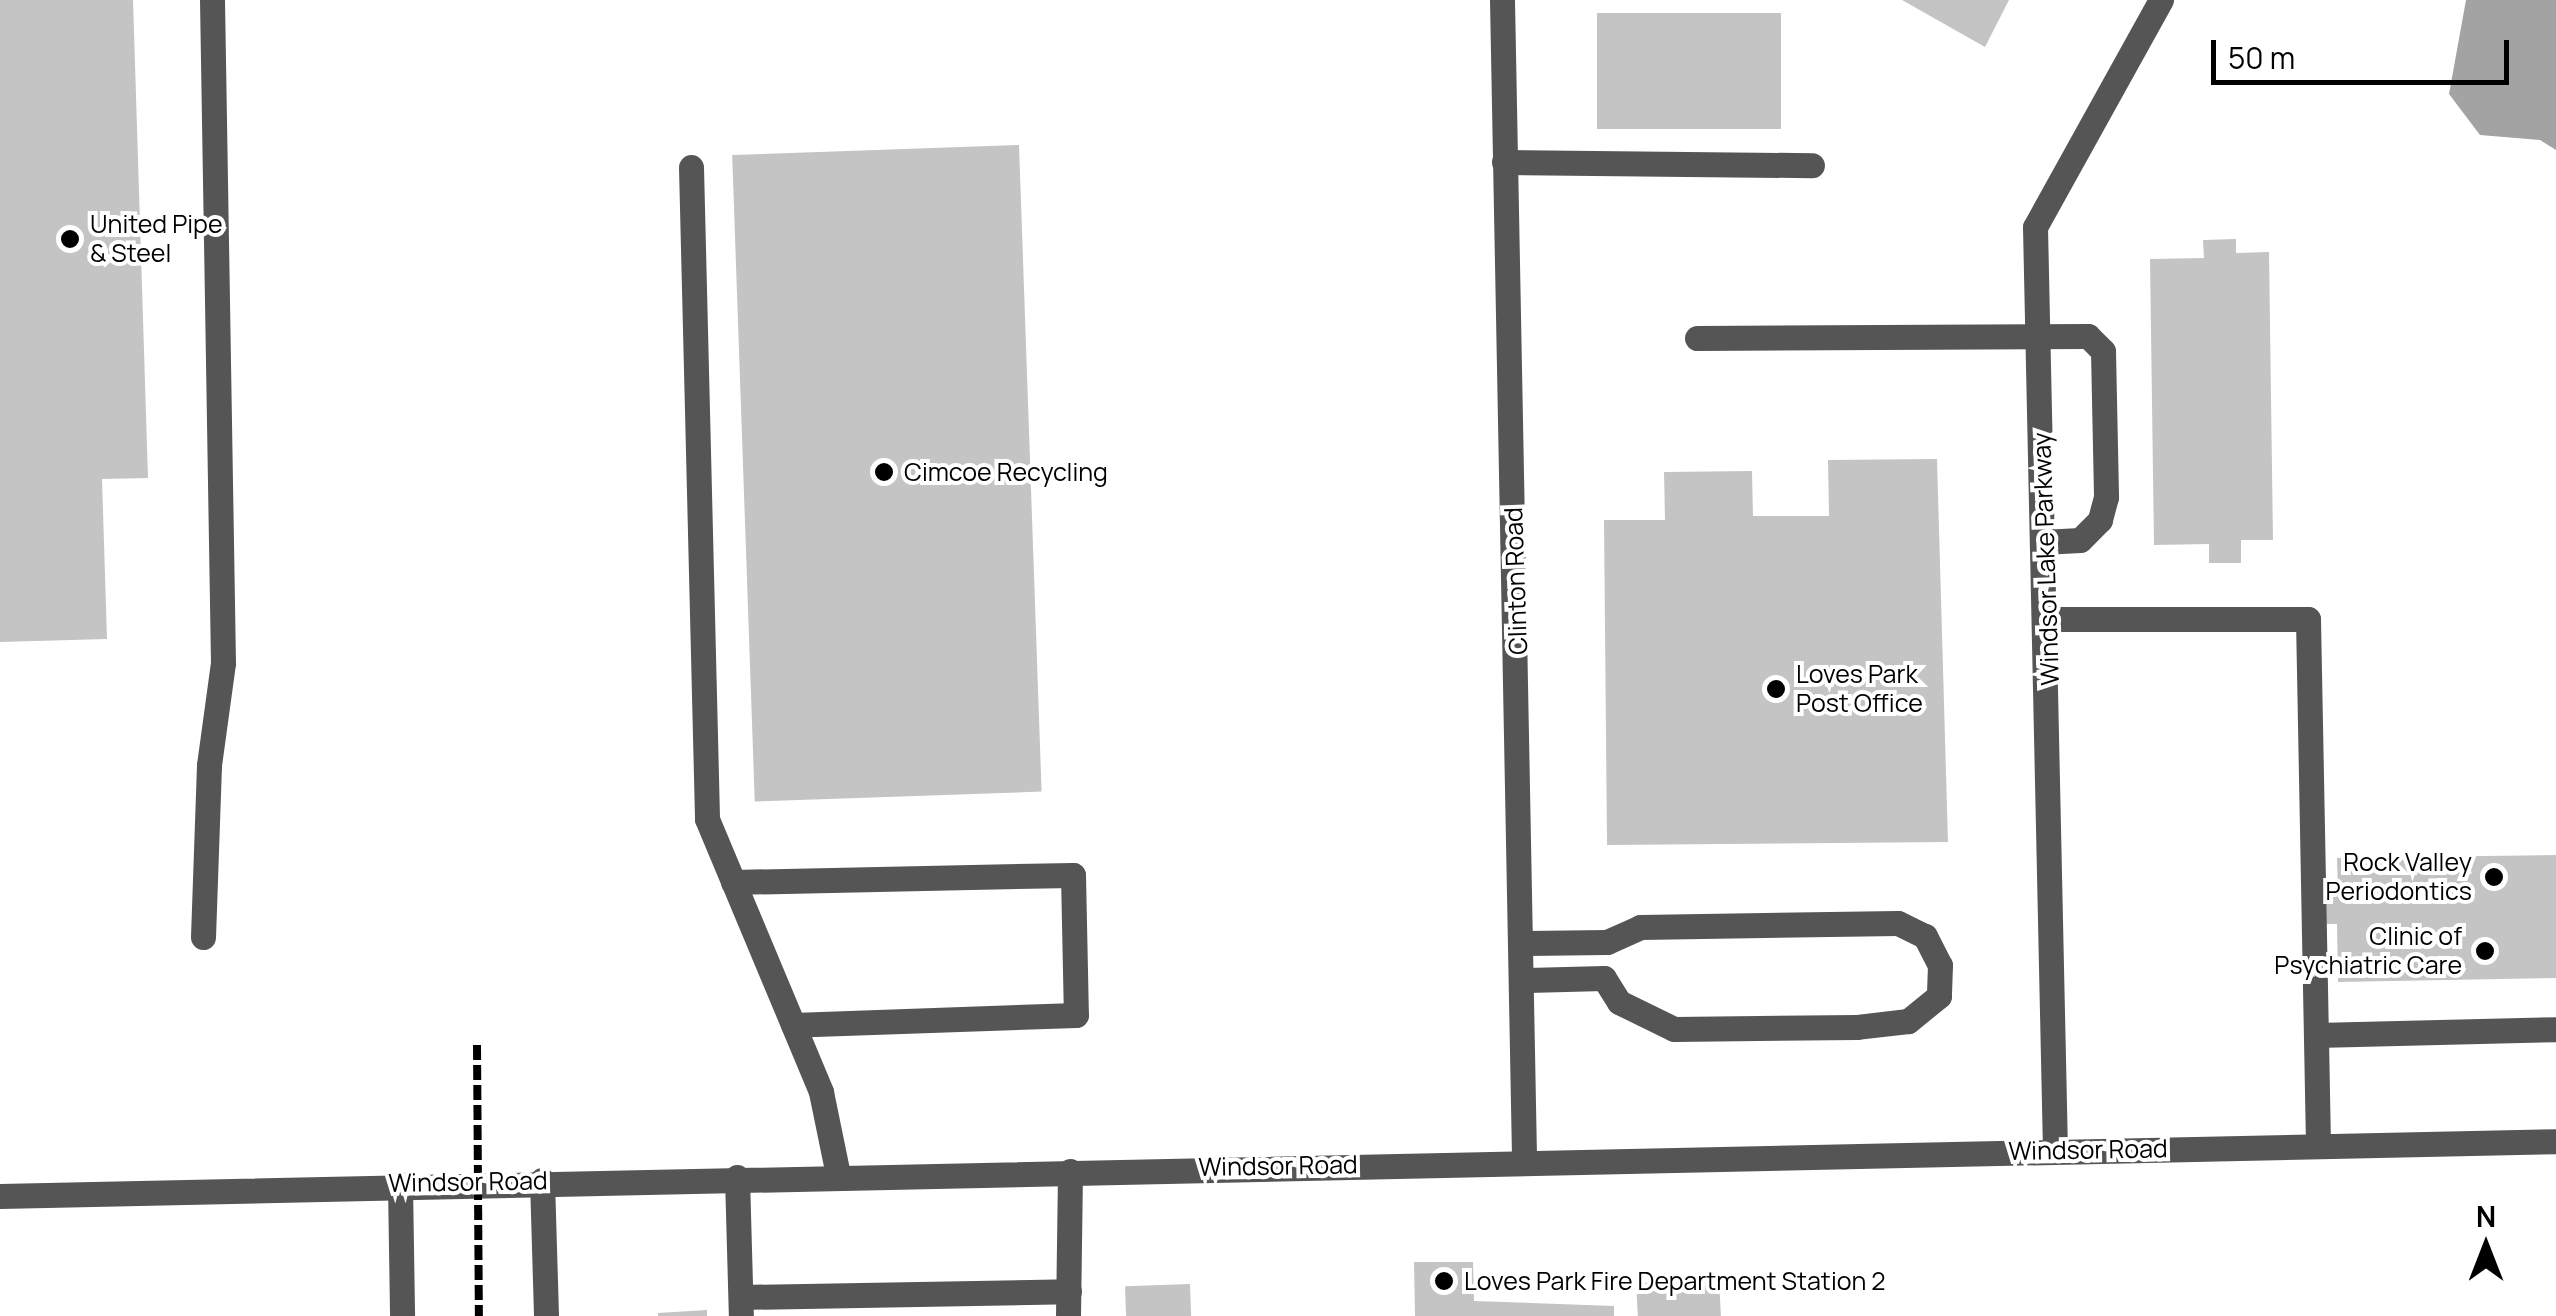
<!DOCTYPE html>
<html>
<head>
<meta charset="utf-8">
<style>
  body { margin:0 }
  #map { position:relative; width:2556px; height:1316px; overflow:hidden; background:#fff; font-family:Manrope,sans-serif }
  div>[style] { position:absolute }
  .water>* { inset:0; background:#a3a3a3 }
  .building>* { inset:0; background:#c4c4c4; transform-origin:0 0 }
  .minor>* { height:25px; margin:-12.5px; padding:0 12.5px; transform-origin:12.5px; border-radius:12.5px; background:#555 }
  .rail>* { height:8px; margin-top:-4px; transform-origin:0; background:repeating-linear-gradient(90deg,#000 0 15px,transparent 0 20px) }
  .dots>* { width:28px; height:28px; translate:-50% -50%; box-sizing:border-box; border:5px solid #fff; border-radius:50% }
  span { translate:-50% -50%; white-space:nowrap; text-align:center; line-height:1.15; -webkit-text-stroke:8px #fff; paint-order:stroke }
  .poi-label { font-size:25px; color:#000 }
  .left { translate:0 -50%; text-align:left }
  .right { translate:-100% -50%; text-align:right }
  .street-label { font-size:25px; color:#000 }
  .north { position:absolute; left:2436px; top:1196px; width:100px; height:100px; -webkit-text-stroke:8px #fff; paint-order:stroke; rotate:0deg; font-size:28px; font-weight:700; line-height:40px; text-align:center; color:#000 }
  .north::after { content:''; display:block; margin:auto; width:35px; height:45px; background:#000; clip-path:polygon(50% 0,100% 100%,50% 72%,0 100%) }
  .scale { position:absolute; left:2211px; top:40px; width:298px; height:45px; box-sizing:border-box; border:5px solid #000; border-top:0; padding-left:12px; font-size:30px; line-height:35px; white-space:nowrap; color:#000; -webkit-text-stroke:8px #fff; paint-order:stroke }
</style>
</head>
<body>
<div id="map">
  <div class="water">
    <i style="clip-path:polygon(2466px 0,2556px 0,2556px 150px,2540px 140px,2480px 135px,2449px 94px)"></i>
  </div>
  <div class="building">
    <i style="clip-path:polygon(0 0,133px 0,148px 478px,102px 479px,107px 639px,0 642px)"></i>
    <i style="clip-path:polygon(1902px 0,2009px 0,1985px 47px)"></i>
    <i style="left:1781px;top:13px;width:116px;height:184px;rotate:90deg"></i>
    <i style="left:1019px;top:145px;width:647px;height:287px;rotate:88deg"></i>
    <i style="clip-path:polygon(2236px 239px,2236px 253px,2269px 252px,2273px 540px,2241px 540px,2241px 563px,2209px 563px,2209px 544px,2154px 545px,2150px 259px,2204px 258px,2203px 240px)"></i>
    <i style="clip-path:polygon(1937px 459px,1948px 842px,1607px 845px,1604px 520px,1665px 520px,1664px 472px,1752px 471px,1753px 516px,1829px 516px,1828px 460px)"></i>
    <i style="clip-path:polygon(2556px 855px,2556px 978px,2338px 982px,2337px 924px,2321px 924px,2320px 893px,2338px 892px,2337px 858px)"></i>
    <i style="clip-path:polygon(1414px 1262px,1473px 1262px,1474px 1301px,1614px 1306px,1614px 1316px,1415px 1316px)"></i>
    <i style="left:1719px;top:1279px;width:37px;height:83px;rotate:87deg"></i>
    <i style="left:1190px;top:1284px;width:32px;height:65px;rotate:88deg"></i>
    <i style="clip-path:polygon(707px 1310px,707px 1316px,658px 1316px,658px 1313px)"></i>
  </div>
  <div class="minor">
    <i style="left:1502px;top:0;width:1161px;rotate:88.91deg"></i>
    <i style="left:1504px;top:162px;width:308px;rotate:0.6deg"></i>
    <i style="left:691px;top:167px;width:652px;rotate:88.59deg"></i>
    <i style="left:707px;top:819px;width:296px;rotate:67.3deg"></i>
    <i style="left:821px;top:1092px;width:85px;rotate:78.4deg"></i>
    <i style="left:1697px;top:338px;width:391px;rotate:-0.3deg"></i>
    <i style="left:2088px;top:336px;width:21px;rotate:45deg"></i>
    <i style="left:2103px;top:351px;width:146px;rotate:88.8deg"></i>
    <i style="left:2106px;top:497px;width:24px;rotate:105deg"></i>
    <i style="left:2100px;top:520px;width:28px;rotate:135deg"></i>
    <i style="left:2080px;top:540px;width:33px;rotate:177deg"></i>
    <i style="left:2049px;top:619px;width:259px"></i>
    <i style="left:2308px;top:619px;width:526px;rotate:88.91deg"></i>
    <i style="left:733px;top:882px;width:340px;rotate:-1.2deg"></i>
    <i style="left:1073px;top:875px;width:140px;rotate:88.8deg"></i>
    <i style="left:1076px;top:1015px;width:283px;rotate:178deg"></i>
    <i style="left:203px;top:937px;width:172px;rotate:-88deg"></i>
    <i style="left:209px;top:765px;width:103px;rotate:-82.2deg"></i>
    <i style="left:223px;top:663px;width:663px;rotate:-90.95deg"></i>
    <i style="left:1526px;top:943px;width:81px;rotate:-0.7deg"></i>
    <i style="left:1607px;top:942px;width:36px;rotate:-24deg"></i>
    <i style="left:1640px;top:927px;width:258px;rotate:-0.9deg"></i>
    <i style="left:1898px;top:923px;width:30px;rotate:26deg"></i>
    <i style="left:1925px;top:936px;width:33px;rotate:63deg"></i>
    <i style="left:1940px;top:965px;width:31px;rotate:92deg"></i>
    <i style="left:1939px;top:996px;width:40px;rotate:141deg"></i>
    <i style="left:1908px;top:1021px;width:51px;rotate:173.3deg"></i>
    <i style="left:1857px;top:1027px;width:183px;rotate:179.4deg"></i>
    <i style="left:1674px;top:1029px;width:61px;rotate:-153.9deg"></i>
    <i style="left:1619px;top:1002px;width:28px;rotate:-122deg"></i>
    <i style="left:1604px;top:978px;width:77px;rotate:178.5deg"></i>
    <i style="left:2316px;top:1035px;width:240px;rotate:-1.4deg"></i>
    <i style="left:2055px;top:1151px;width:924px;rotate:-91.24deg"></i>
    <i style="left:2035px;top:227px;width:260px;rotate:-61deg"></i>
    <i style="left:737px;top:1177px;width:139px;rotate:88.4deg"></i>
    <i style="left:542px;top:1180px;width:136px;rotate:88.3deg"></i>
    <i style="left:400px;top:1184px;width:132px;rotate:89.1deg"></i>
    <i style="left:0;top:1196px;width:2557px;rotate:-1.23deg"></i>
    <i style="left:741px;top:1297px;width:328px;rotate:-1deg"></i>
    <i style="left:1068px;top:1316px;width:145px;rotate:-89.2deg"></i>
  </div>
  <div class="rail">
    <i style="left:477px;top:1045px;width:271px;rotate:89.6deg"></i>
  </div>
  <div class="dots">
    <i style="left:70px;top:239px;background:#000"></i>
    <i style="left:884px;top:472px;background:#000"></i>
    <i style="left:1776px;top:689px;background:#000"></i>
    <i style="left:2494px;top:877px;background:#000"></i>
    <i style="left:2485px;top:951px;background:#000"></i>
    <i style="left:1444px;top:1281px;background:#000"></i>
  </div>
  <div class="poi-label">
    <span class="left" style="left:90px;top:239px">United Pipe<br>&amp; Steel</span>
    <span class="left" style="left:904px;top:472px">Cimcoe Recycling</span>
    <span class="left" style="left:1796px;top:689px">Loves Park<br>Post Office</span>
    <span class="right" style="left:2472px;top:877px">Rock Valley<br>Periodontics</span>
    <span class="right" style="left:2462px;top:951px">Clinic of<br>Psychiatric Care</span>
    <span class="left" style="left:1464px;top:1281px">Loves Park Fire Department Station 2</span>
  </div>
  <div class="street-label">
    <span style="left:2046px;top:559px;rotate:-92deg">Windsor Lake Parkway</span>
    <span style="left:1516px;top:581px;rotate:-92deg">Clinton Road</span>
    <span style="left:2088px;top:1150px;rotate:-1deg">Windsor Road</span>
    <span style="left:1278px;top:1166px;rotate:-1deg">Windsor Road</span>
    <span style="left:468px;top:1182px;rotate:-1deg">Windsor Road</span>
  </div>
  <div class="north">N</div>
  <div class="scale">50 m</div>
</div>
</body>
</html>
